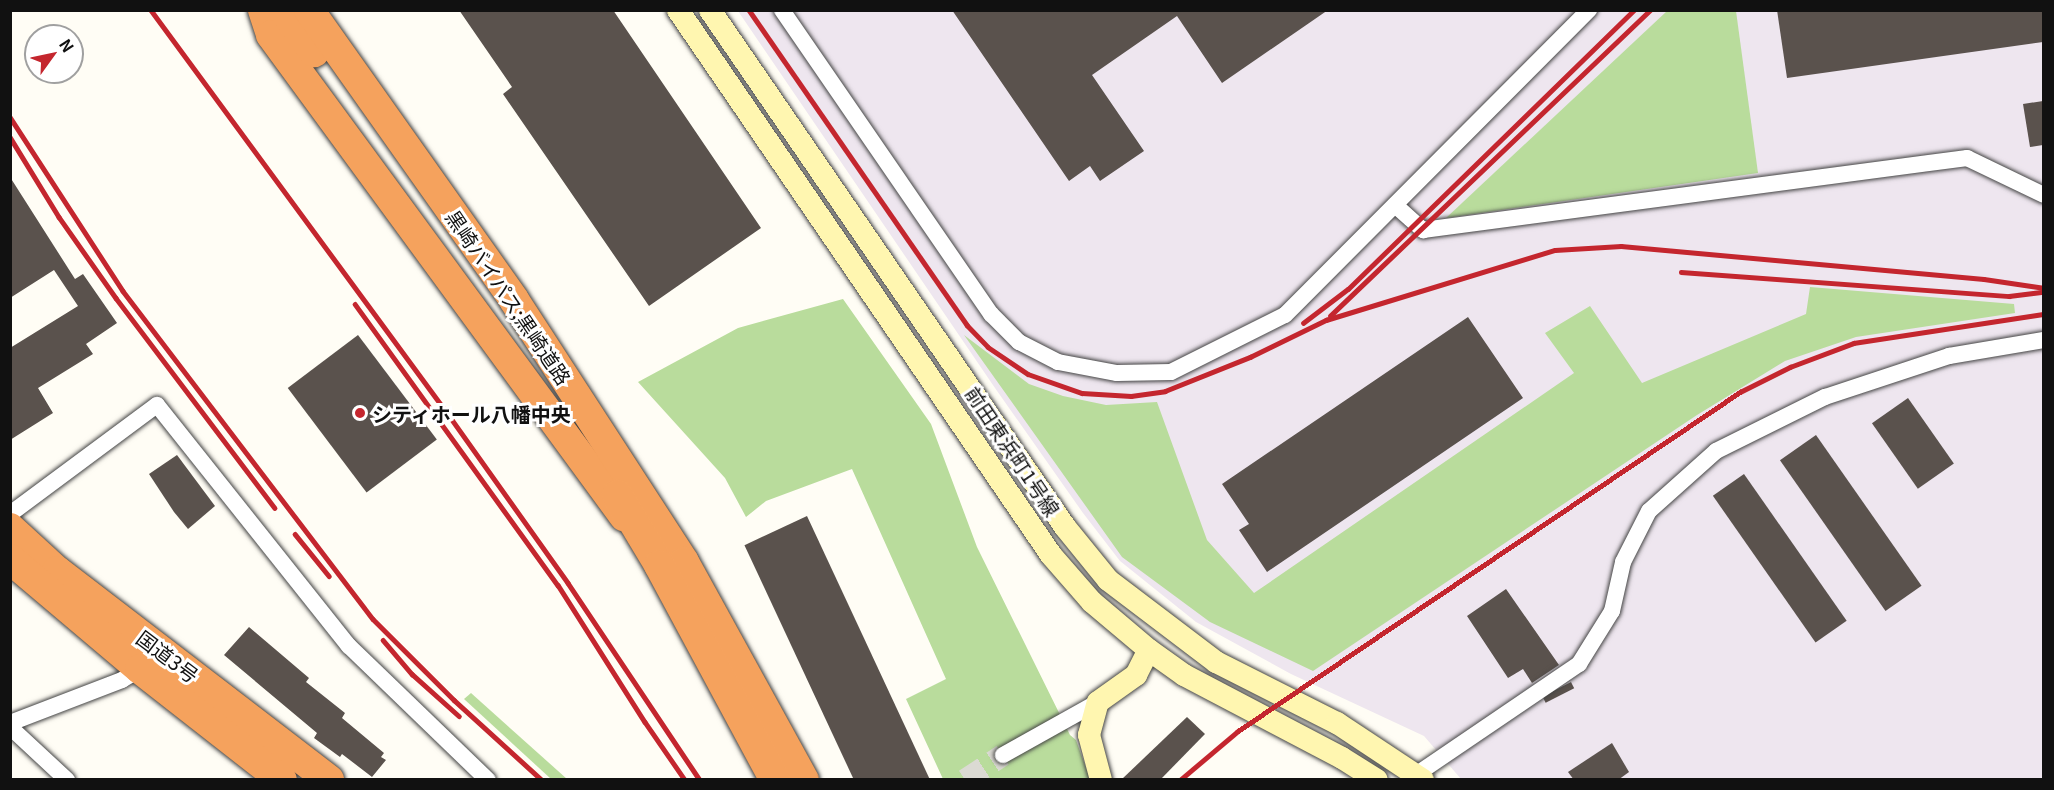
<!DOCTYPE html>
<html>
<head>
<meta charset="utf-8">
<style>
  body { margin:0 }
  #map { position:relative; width:2054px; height:790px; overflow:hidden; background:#fffdf5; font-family:Georgia,"Noto Sans JP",serif }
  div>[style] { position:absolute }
  .industrial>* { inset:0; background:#eee6ef }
  .forest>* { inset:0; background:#b9dc9c }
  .building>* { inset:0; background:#5a524d; transform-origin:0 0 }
  .secondary-tunnel>* { height:22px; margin-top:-11px; transform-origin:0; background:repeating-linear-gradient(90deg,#dbdad3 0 22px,transparent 0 33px) }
  .roads { filter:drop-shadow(0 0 2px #444) drop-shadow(0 0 2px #444) }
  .street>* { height:16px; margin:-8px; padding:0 8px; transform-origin:8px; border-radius:8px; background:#fff }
  .secondary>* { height:22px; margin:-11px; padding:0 11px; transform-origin:11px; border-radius:11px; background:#fff6b0 }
  .highway>* { height:30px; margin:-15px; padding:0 15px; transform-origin:15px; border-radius:15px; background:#f5a25d }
  .rail>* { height:4.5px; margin:-2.25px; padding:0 2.25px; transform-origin:2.25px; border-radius:2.25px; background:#c4262e }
  .dots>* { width:16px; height:16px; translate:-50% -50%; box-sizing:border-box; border:3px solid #fff; border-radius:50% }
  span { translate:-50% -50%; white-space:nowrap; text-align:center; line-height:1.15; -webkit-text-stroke:6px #fff; paint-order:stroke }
  .street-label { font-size:20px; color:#111 }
  .poi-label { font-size:20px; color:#111; font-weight:700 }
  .left { translate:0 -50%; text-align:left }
  .frame { position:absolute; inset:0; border:12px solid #111; pointer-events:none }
  .north { position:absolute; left:24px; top:24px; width:60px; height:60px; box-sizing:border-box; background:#fff; border:2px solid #a0a0a0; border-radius:50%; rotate:57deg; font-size:16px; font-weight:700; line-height:24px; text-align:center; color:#111 }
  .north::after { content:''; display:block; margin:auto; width:21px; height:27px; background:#c4262e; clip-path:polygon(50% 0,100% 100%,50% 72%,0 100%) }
</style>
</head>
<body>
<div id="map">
  <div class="industrial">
    <i style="clip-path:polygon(738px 11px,2043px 11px,2043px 779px,1461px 779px,1424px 736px,1291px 674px,1196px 622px,1120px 561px,1083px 513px,995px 388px)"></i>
  </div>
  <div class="forest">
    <i style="clip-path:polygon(1667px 11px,1736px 11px,1758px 173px,1446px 218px)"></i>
    <i style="clip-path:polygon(1810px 287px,2014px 304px,2015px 313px,1856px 337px,1785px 361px,1697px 415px,1313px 671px,1210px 622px,1122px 557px,964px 335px,1029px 384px,1063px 396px,1106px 405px,1157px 402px,1207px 540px,1254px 593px,1574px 373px,1545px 333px,1590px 306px,1642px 383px,1806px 314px)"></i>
    <i style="clip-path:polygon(843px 299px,931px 424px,977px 547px,1070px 735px,1076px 740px,1090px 779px,943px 779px,906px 699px,946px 679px,852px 469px,766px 501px,746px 517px,725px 478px,638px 382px,738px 328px)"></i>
    <i style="clip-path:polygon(471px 693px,567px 779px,551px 779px,464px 699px)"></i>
  </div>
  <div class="building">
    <i style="clip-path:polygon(459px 10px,613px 10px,761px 228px,649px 306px,503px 94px,512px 87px)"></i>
    <i style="clip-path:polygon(952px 10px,1328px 10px,1222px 83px,1177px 16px,1092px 75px,1144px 151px,1100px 181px,1090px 166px,1069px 181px)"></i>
    <i style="clip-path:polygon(1777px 10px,2043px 10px,2043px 42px,1787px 78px)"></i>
    <i style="clip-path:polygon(2043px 101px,2043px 145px,2030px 147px,2023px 104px)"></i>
    <i style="clip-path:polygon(10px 177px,75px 279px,83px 274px,117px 323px,86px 344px,93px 354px,38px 388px,53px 413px,10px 440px,10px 348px,78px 306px,54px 270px,10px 298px)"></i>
    <i style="clip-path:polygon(1468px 317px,1523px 398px,1267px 572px,1239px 530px,1249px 524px,1222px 484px)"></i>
    <i style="left:358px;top:335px;width:131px;height:88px;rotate:53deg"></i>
    <i style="left:1908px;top:398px;width:80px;height:44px;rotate:55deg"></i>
    <i style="left:1816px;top:435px;width:184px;height:44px;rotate:55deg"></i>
    <i style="clip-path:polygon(177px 455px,215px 506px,188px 529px,174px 512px,149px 474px)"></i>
    <i style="left:1744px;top:474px;width:179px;height:38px;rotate:55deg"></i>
    <i style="left:807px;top:516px;width:291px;height:69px;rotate:65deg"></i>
    <i style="clip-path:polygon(1506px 589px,1559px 665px,1532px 683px,1523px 669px,1508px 678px,1467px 616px)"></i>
    <i style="clip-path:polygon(249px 627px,309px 678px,306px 682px,345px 713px,342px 718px,384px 753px,381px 757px,386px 760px,372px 777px,342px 754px,340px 757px,314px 738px,317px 733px,224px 655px)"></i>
    <i style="left:1571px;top:682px;width:7px;height:32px;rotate:63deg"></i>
    <i style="clip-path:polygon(1187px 717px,1205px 734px,1160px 780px,1121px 780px)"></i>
    <i style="clip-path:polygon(1612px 743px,1629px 772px,1618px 780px,1574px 780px,1568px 772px)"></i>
  </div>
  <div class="secondary-tunnel">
    <i style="left:965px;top:780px;width:45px;rotate:-33.3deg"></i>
  </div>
  <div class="roads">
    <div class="street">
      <i style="left:782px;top:10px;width:369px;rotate:55.5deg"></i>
      <i style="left:991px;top:314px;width:40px;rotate:45deg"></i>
      <i style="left:1019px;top:342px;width:44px;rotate:27.1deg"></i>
      <i style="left:1058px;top:362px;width:60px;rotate:10.6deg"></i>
      <i style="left:1117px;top:373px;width:54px;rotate:-1.1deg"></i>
      <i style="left:1171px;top:372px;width:127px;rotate:-26.6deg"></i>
      <i style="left:1285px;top:315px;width:431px;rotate:-45.1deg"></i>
      <i style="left:1395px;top:205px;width:38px;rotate:42deg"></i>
      <i style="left:1423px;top:230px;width:549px;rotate:-7.54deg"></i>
      <i style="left:1967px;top:158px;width:85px;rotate:25.7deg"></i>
      <i style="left:10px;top:514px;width:183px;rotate:-36.6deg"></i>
      <i style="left:157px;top:405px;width:308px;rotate:51.5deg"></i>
      <i style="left:349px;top:646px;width:193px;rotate:44deg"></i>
      <i style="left:10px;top:723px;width:120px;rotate:-21deg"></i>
      <i style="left:122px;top:680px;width:21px;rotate:-31deg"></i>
      <i style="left:10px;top:727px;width:78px;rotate:42.9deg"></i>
      <i style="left:1003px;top:755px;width:109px;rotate:-29.2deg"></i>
      <i style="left:1417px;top:774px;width:196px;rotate:-34.2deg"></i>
      <i style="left:1579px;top:664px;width:62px;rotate:-58.1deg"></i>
      <i style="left:1612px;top:611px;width:50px;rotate:-77.3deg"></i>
      <i style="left:1623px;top:562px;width:57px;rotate:-63deg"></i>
      <i style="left:1649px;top:511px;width:90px;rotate:-41.8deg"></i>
      <i style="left:1716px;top:451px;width:122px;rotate:-26.4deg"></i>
      <i style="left:1825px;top:397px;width:131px;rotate:-18.3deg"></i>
      <i style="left:1949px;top:356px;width:96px;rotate:-9.6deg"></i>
    </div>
    <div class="secondary">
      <i style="left:678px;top:10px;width:660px;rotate:55.61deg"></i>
      <i style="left:1051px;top:555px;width:62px;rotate:48.9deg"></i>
      <i style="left:1092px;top:602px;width:75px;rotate:40.1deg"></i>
      <i style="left:1149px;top:650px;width:43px;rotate:35.5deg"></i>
      <i style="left:1184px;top:675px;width:178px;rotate:27.7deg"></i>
      <i style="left:1342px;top:758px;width:41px;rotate:32.2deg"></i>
      <i style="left:710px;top:10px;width:627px;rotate:55.52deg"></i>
      <i style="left:1065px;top:527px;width:68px;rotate:50.9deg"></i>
      <i style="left:1108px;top:580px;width:136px;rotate:37.2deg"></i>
      <i style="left:1216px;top:662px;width:136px;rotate:26.8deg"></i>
      <i style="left:1337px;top:723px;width:103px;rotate:33.5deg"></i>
      <i style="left:1101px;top:780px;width:47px;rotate:-104.9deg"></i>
      <i style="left:1089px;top:735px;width:34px;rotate:-75deg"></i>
      <i style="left:1098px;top:702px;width:47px;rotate:-35.4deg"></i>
      <i style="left:1136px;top:675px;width:28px;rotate:-63deg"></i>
    </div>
    <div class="highway">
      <i style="left:263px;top:10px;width:26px;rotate:72deg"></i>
      <i style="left:271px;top:35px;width:597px;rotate:53.73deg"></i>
      <i style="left:284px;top:10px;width:52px;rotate:54.5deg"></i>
      <i style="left:309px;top:10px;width:355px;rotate:54.7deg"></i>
      <i style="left:514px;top:300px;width:312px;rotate:57deg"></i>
      <i style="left:684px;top:562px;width:249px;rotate:61.2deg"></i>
      <i style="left:617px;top:495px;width:82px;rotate:59deg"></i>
      <i style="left:659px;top:565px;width:244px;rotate:61.7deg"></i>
      <i style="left:10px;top:528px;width:64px;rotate:42.5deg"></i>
      <i style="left:57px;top:571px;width:343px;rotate:37.5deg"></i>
      <i style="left:10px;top:559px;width:170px;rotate:40.2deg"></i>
      <i style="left:140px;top:669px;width:180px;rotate:38deg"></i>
    </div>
  </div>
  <div class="rail">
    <i style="left:151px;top:10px;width:501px;rotate:53.68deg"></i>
    <i style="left:448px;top:414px;width:207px;rotate:54.6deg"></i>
    <i style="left:568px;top:583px;width:237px;rotate:56.2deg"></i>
    <i style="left:749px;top:10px;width:383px;rotate:55.3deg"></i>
    <i style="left:967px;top:325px;width:30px;rotate:46deg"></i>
    <i style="left:988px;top:347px;width:48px;rotate:34deg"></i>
    <i style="left:1028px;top:374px;width:57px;rotate:19.4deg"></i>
    <i style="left:1082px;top:393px;width:49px;rotate:3.5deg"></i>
    <i style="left:1131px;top:396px;width:34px;rotate:-8deg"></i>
    <i style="left:1165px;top:391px;width:92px;rotate:-21.8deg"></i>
    <i style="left:1250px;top:357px;width:85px;rotate:-26deg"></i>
    <i style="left:1326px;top:320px;width:239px;rotate:-17deg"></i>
    <i style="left:1555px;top:250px;width:66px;rotate:-3.5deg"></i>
    <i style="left:1621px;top:246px;width:364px;rotate:5.2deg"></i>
    <i style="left:1984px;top:279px;width:61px;rotate:8.5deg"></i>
    <i style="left:10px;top:117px;width:207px;rotate:57deg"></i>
    <i style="left:123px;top:291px;width:412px;rotate:52.7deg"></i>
    <i style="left:373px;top:619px;width:115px;rotate:45deg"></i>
    <i style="left:454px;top:700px;width:119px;rotate:42.3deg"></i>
    <i style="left:10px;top:137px;width:94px;rotate:58.5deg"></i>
    <i style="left:59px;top:217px;width:99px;rotate:54.9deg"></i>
    <i style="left:116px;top:298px;width:263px;rotate:52.9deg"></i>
    <i style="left:1681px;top:272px;width:329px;rotate:4.2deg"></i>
    <i style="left:2009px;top:296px;width:32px;rotate:-7deg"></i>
    <i style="left:355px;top:304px;width:347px;rotate:54.2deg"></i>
    <i style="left:558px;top:585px;width:162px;rotate:57.6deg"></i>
    <i style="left:645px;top:722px;width:70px;rotate:55.4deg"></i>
    <i style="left:1330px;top:316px;width:443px;rotate:-43.7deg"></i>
    <i style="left:1303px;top:323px;width:56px;rotate:-37.1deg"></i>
    <i style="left:1348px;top:289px;width:400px;rotate:-44.3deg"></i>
    <i style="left:295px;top:534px;width:54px;rotate:51deg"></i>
    <i style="left:383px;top:640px;width:45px;rotate:49.5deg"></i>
    <i style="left:412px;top:674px;width:63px;rotate:41.8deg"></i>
    <i style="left:1180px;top:780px;width:76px;rotate:-40.2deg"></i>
    <i style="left:1238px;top:731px;width:606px;rotate:-34.03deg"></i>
    <i style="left:1740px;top:392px;width:56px;rotate:-26.6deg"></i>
    <i style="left:1790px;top:367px;width:68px;rotate:-20.6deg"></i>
    <i style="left:1854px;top:343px;width:192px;rotate:-8.7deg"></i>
  </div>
  <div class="dots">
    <i style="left:360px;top:413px;background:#c4262e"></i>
  </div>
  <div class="street-label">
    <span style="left:509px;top:297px;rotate:56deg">黒崎バイパス;黒崎道路</span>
    <span style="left:1013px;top:451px;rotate:56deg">前田東浜町1号線</span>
    <span style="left:168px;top:656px;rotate:37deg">国道3号</span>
  </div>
  <div class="poi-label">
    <span class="left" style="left:372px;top:413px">シティホール八幡中央</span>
  </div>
  <div class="frame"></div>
  <div class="north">N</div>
</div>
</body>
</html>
